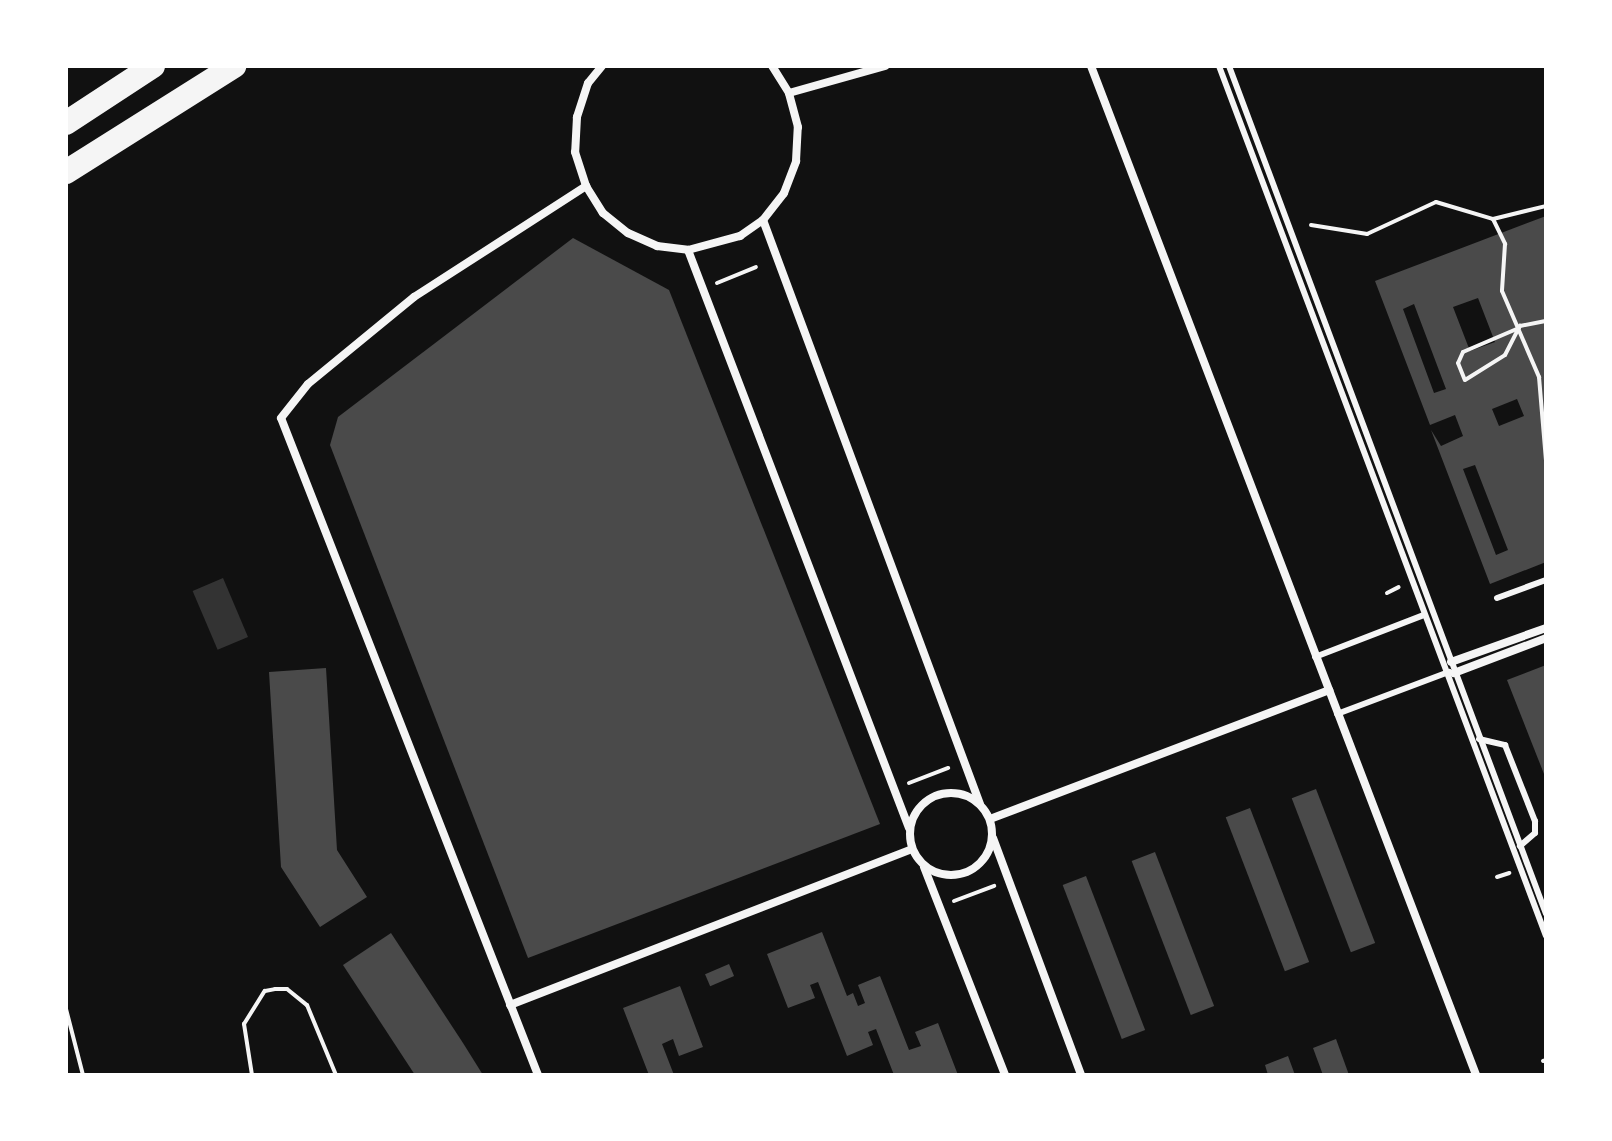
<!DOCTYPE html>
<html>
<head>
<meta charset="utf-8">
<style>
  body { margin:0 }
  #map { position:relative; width:1612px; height:1141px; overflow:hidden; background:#111; font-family:"Sofia Sans Condensed",sans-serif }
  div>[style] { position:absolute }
  .water>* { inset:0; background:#333; transform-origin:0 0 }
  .building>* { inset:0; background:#4a4a4a; transform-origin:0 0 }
  .path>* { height:4px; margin:-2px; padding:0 2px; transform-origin:2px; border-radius:2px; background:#f5f5f5 }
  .service>* { height:6px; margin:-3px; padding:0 3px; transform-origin:3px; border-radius:3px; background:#f5f5f5 }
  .minor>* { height:8px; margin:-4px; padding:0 4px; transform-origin:4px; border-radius:4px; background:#f5f5f5 }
  .minor>.ring { margin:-4px; padding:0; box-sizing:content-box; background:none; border:8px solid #f5f5f5; border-radius:50% }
  .motorway>* { height:24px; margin:-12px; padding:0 12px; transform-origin:12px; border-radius:12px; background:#f5f5f5 }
  span { translate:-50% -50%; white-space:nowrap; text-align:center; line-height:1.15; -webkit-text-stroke:6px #fff; paint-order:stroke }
  .frame { position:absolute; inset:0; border:68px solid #fff; pointer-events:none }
</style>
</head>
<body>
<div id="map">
  <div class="water">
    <i style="left:223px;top:578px;width:64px;height:33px;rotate:67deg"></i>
  </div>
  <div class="building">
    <i style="clip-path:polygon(evenodd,1546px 216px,1546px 562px,1490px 584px,1431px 430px,1441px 446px,1463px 436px,1455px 415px,1430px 425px,1375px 281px,1546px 216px,1478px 298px,1495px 342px,1470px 351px,1453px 307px,1478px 298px,1546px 216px,1414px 304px,1446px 389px,1434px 393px,1403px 309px,1414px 304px,1546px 216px,1517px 399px,1524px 416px,1499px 426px,1492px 409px,1517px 399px,1546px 216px,1475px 465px,1508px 550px,1496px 555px,1463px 469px,1475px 465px)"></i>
    <i style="clip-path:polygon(573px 238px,669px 290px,880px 824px,528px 958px,330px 445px,338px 417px)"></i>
    <i style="clip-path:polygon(1546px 665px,1546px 779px,1507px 680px)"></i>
    <i style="clip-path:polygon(326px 668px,337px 850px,367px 897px,320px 927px,281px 867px,269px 672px)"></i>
    <i style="left:1316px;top:789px;width:165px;height:26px;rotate:69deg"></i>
    <i style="left:1250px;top:808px;width:165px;height:26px;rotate:69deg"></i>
    <i style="left:1155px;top:852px;width:165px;height:25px;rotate:69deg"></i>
    <i style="left:1086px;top:876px;width:165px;height:25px;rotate:69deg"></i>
    <i style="clip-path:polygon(822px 932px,847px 996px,853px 993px,858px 1006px,865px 1003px,858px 985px,880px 976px,909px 1050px,921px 1046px,915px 1032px,938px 1023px,958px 1075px,894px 1075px,876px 1029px,868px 1032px,873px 1045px,847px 1056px,818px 982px,810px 985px,815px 998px,788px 1008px,767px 954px)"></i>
    <i style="clip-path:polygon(391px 933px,463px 1043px,483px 1075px,415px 1075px,343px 965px)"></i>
    <i style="left:729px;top:964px;width:13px;height:26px;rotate:67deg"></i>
    <i style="clip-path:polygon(680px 986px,703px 1047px,679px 1056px,673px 1039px,662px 1044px,674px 1075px,649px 1075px,623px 1008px)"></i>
    <i style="clip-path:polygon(1336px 1039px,1349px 1075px,1323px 1075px,1313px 1048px)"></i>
    <i style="clip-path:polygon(1288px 1056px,1295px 1075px,1268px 1075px,1265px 1065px)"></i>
  </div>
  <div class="path">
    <i style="left:1493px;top:219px;width:55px;rotate:-13.8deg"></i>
    <i style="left:1311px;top:225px;width:57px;rotate:9.1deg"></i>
    <i style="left:1367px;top:234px;width:76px;rotate:-24.9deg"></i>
    <i style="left:1436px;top:202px;width:59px;rotate:16.6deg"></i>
    <i style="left:1493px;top:219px;width:28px;rotate:64deg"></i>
    <i style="left:1505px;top:244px;width:47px;rotate:93.7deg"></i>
    <i style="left:1502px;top:291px;width:94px;rotate:66.7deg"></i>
    <i style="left:1539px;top:377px;width:83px;rotate:85.2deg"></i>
    <i style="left:717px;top:283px;width:42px;rotate:-22.3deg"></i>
    <i style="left:1519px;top:328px;width:61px;rotate:156.8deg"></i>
    <i style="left:1463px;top:352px;width:12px;rotate:114deg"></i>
    <i style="left:1458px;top:363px;width:18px;rotate:68deg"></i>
    <i style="left:1465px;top:380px;width:47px;rotate:-32deg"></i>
    <i style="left:1505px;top:355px;width:33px;rotate:-63deg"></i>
    <i style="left:1520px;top:326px;width:26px;rotate:-11deg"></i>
    <i style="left:66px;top:546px;width:53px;rotate:90deg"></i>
    <i style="left:1387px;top:593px;width:13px;rotate:-27deg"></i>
    <i style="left:909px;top:783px;width:42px;rotate:-21deg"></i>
    <i style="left:1497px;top:877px;width:13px;rotate:-18deg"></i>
    <i style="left:954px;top:901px;width:43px;rotate:-20.6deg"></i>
    <i style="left:66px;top:1009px;width:68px;rotate:75.6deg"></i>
    <i style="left:1543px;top:1061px;width:3px;rotate:-18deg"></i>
    <i style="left:252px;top:1075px;width:52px;rotate:-98.9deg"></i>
    <i style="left:244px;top:1024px;width:39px;rotate:-58deg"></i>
    <i style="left:265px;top:991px;width:10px;rotate:-11deg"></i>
    <i style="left:275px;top:989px;width:12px"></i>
    <i style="left:287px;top:989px;width:26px;rotate:39deg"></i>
    <i style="left:307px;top:1005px;width:76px;rotate:67.5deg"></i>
  </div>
  <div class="service">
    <i style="left:1219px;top:66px;width:929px;rotate:69.4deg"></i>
    <i style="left:1229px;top:66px;width:905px;rotate:69.5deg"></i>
    <i style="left:1497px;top:598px;width:52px;rotate:-20.2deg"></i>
    <i style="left:1315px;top:657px;width:117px;rotate:-21.1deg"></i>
    <i style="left:1337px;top:714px;width:120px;rotate:-20.6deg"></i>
    <i style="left:1479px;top:739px;width:27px;rotate:13deg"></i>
    <i style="left:1505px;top:745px;width:82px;rotate:68.5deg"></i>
    <i style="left:1535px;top:821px;width:12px;rotate:90deg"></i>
    <i style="left:1535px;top:833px;width:20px;rotate:139deg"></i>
  </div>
  <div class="minor">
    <i style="left:602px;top:66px;width:22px;rotate:129deg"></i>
    <i style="left:588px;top:83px;width:36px;rotate:108deg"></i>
    <i style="left:577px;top:117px;width:35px;rotate:93deg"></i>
    <i style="left:575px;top:152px;width:36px;rotate:72deg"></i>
    <i style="left:586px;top:186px;width:32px;rotate:58deg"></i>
    <i style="left:603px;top:213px;width:32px;rotate:39deg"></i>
    <i style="left:628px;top:233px;width:32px;rotate:24deg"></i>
    <i style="left:657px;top:246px;width:31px;rotate:7deg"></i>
    <i style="left:688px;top:250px;width:54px;rotate:-15.1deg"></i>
    <i style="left:740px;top:236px;width:28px;rotate:-35deg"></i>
    <i style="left:763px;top:220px;width:34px;rotate:-52deg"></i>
    <i style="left:784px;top:193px;width:34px;rotate:-69deg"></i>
    <i style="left:796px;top:161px;width:34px;rotate:-87deg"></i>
    <i style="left:798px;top:127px;width:35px;rotate:-105deg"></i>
    <i style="left:789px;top:93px;width:32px;rotate:-122deg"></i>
    <i style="left:1091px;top:66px;width:1080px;rotate:69.11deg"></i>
    <i style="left:789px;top:93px;width:100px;rotate:-15.7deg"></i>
    <i style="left:763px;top:220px;width:623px;rotate:69.62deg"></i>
    <i style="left:688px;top:250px;width:619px;rotate:69.08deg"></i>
    <i style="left:1451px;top:662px;width:101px;rotate:-19.7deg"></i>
    <i style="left:1454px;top:673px;width:98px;rotate:-20.8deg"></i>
    <i class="ring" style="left:910px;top:793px;width:74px;height:74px"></i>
    <i style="left:990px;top:819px;width:363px;rotate:-20.8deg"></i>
    <i style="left:993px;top:838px;width:253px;rotate:69.6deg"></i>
    <i style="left:924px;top:867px;width:223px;rotate:68.7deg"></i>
    <i style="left:510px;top:1005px;width:431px;rotate:-21.2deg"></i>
    <i style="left:538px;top:1075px;width:705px;rotate:-111.36deg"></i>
    <i style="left:281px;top:418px;width:43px;rotate:-51.5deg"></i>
    <i style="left:308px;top:384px;width:137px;rotate:-39.4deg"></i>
    <i style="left:414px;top:297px;width:205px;rotate:-32.8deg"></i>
  </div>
  <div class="motorway">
    <i style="left:66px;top:123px;width:104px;rotate:-33.2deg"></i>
    <i style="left:66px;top:172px;width:199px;rotate:-32.2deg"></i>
  </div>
  <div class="frame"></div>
</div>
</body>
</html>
